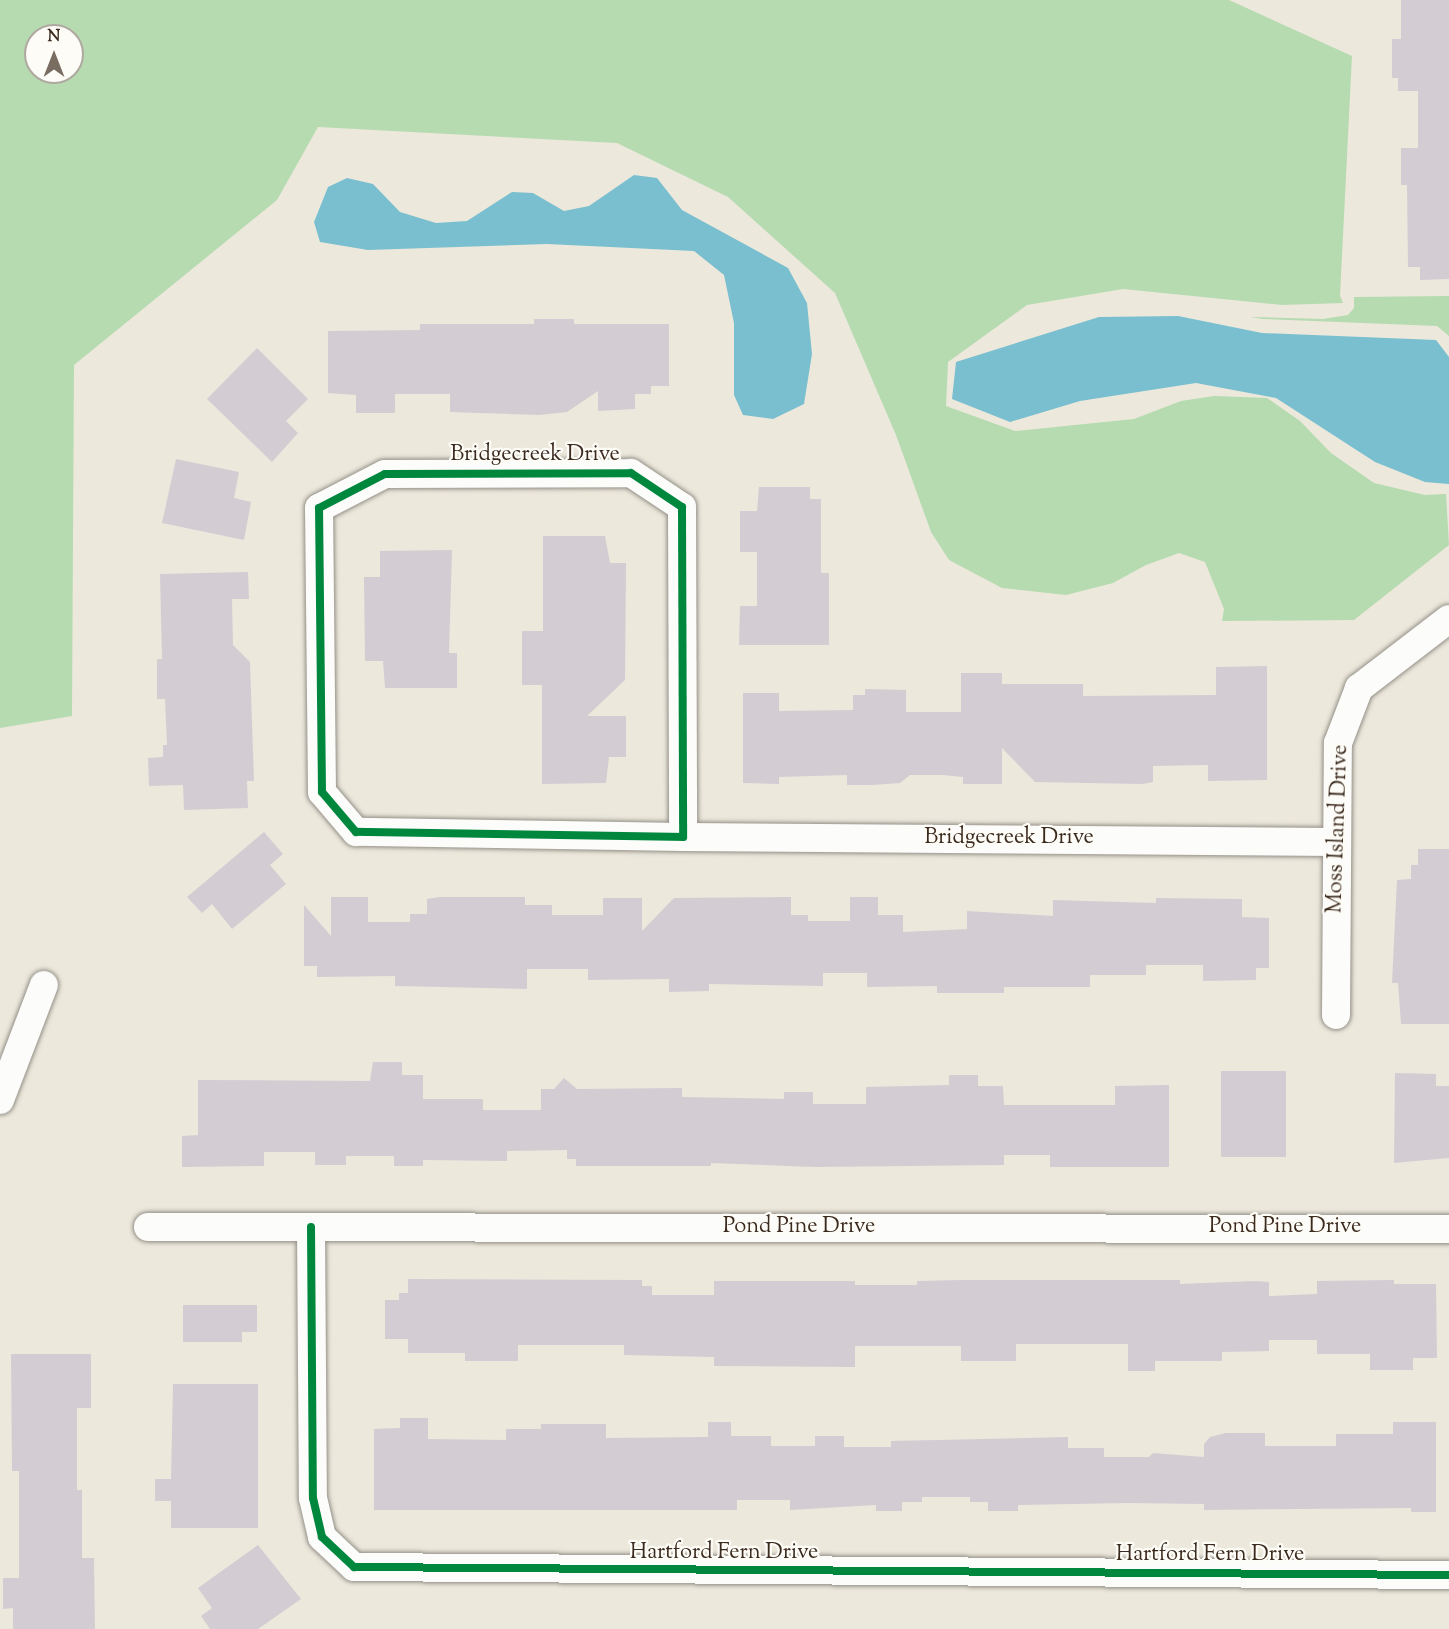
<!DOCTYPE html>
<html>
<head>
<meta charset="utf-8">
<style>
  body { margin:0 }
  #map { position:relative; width:1449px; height:1629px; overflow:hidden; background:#ece8dc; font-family:"Sorts Mill Goudy",serif }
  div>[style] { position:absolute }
  .green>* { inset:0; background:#b6dbb0 }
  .water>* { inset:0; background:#7abfcf }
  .building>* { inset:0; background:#d3ccd3; transform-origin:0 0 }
  .roads { filter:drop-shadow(0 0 2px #959088) drop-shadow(0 0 2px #959088) }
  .street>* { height:28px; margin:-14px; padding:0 14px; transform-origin:14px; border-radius:14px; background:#fcfcfa }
  .cycleway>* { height:8px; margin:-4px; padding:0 4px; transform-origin:4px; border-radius:4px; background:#00873e }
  span { translate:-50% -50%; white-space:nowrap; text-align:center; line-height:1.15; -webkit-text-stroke:4.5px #fdfcf7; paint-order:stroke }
  .street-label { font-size:22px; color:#3b2a1e }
  .north { position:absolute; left:24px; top:24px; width:60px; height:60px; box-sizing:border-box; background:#fdfcf7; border:2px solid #afa8a0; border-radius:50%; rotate:0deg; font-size:16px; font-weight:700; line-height:24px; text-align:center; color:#3b2a1e }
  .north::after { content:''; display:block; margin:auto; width:21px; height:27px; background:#796c60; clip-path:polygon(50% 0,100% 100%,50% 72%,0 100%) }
</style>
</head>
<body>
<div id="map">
  <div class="green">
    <i style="clip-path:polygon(evenodd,0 0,1229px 0,1352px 56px,1340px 296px,1343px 303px,1282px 305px,1123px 289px,1027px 305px,948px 362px,946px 406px,1015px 431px,1134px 419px,1181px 401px,1214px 396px,1267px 398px,1300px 421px,1331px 453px,1374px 483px,1425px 495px,1446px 494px,1449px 545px,1354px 620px,1222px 621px,1224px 609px,1205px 562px,1179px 553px,1146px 565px,1113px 583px,1066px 595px,1002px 588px,949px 560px,931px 532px,896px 435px,835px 293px,728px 197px,617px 143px,318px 127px,277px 200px,74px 365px,72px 716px,0 728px,0 0,36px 36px,72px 36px,72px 72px,36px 72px,36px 36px)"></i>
    <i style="clip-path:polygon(1449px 296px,1449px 336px,1437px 326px,1263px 319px,1250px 317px,1323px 319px,1348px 315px,1354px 308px,1354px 297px)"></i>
  </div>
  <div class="water">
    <i style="clip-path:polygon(634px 175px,657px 178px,682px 210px,788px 268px,807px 303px,812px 354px,804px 404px,773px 419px,743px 415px,734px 395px,734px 323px,724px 275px,694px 251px,547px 244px,368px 250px,320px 242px,314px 222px,328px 187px,347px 178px,373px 184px,400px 212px,436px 223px,467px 221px,512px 192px,533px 193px,564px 211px,589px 206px)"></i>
    <i style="clip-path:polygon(1178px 316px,1262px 333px,1436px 340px,1449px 357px,1449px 484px,1425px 482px,1375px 462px,1276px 398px,1196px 383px,1080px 401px,1010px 422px,952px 399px,956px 362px,1099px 317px)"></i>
  </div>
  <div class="building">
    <i style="clip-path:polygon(1401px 0,1449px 0,1449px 279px,1420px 280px,1420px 267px,1408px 267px,1407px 185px,1401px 185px,1401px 148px,1418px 148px,1418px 91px,1398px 91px,1398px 78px,1392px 78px,1392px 39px,1401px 39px)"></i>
    <i style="clip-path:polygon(534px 319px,574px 319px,574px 324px,669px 324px,669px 386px,651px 386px,651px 394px,635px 394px,635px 409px,598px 411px,598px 391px,567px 412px,539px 415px,450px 412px,450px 394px,395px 394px,395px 413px,356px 413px,356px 395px,328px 393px,328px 331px,420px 330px,420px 324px,534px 324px)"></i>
    <i style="clip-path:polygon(257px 348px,308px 399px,286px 421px,298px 433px,272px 462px,207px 399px)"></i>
    <i style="clip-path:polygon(176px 459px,239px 472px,234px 498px,251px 502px,244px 540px,162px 523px)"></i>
    <i style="clip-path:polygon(759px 487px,810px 487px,810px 499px,821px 499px,821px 573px,829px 573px,829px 645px,739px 645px,740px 606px,757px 606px,757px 552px,740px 552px,740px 511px,757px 511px)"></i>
    <i style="clip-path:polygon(543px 536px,605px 536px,610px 563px,626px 563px,625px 680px,587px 716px,626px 716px,626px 757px,609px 757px,606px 783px,542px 784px,542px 685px,522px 685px,522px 631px,543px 631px)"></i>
    <i style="clip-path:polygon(452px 550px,449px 653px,457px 653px,457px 688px,385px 688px,383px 661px,365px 661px,364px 577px,380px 577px,380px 551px)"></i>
    <i style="clip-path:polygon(248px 572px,249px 599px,232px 599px,233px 645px,250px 662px,254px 781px,247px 781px,248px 808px,184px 810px,183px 785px,149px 786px,148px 758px,163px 757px,163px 745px,167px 745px,165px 699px,157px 699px,157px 659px,162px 659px,160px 574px)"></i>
    <i style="clip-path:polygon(1267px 666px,1267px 780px,1208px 781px,1208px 765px,1153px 766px,1153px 782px,1142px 784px,1035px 782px,1002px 748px,1002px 784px,963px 784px,963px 777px,943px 775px,910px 775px,900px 783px,872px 785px,847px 785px,847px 775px,779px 777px,779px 784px,743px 783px,743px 693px,779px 693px,779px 711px,853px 710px,853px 695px,865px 695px,865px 689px,906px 690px,906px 712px,961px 712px,961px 673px,1002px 673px,1002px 684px,1083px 684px,1083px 696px,1216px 695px,1216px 667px)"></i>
    <i style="clip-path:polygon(264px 832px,283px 854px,270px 865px,286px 884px,232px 929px,212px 904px,202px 913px,187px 897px)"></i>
    <i style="clip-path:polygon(1418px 849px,1449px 849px,1449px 1024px,1401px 1024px,1398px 983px,1392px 983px,1397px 880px,1411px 879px,1411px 865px,1418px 865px)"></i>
    <i style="clip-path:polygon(331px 897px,368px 897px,368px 922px,410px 922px,410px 914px,427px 914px,427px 899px,440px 897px,525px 897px,525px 905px,552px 905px,552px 915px,603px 915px,603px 898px,642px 898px,642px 931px,674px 898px,791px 897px,791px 915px,808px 915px,808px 921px,850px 921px,850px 897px,878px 897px,878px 915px,903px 915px,903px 932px,967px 929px,967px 911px,1053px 916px,1053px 900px,1156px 903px,1156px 898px,1242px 899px,1242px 917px,1269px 918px,1269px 968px,1256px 968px,1256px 980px,1203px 981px,1203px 965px,1146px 965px,1146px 975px,1090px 975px,1090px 987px,1004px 987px,1004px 993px,937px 993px,937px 986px,867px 987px,867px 973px,823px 973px,823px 986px,709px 984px,709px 991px,669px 992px,669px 979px,588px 980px,588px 969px,527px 969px,527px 989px,395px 986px,395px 976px,317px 977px,317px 966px,304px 966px,304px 905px,331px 936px)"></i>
    <i style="clip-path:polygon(373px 1062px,402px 1062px,402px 1075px,423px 1075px,423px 1099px,483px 1099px,483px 1110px,541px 1110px,541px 1089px,554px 1089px,564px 1078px,577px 1089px,682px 1088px,682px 1097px,784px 1099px,784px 1092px,813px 1092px,813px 1104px,866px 1104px,866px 1087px,949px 1085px,949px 1075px,978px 1075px,978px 1086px,1003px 1086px,1004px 1105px,1115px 1105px,1115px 1086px,1169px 1085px,1169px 1167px,1050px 1167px,1050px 1155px,1004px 1155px,1004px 1165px,815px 1167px,711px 1163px,711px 1166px,576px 1166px,576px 1159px,567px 1159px,567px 1150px,507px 1151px,507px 1161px,423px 1160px,423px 1166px,394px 1166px,394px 1156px,346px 1156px,346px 1165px,315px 1165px,315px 1152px,264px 1152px,264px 1166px,182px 1167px,182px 1136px,198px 1135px,198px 1080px,370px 1081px)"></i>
    <i style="left:1221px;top:1071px;width:65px;height:86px"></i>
    <i style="clip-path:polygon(1395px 1073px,1436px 1074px,1436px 1086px,1449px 1086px,1449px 1158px,1394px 1163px)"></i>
    <i style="clip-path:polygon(408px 1279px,642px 1280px,642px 1286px,652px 1286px,652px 1295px,714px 1295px,714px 1281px,855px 1281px,855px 1285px,917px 1285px,917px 1281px,961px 1280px,1180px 1280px,1180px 1284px,1255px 1281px,1269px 1282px,1269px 1296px,1317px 1294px,1317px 1281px,1394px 1280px,1394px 1284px,1436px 1284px,1437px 1358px,1413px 1358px,1413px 1370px,1370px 1370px,1370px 1354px,1317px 1354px,1317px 1340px,1269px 1340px,1269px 1351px,1222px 1352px,1222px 1361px,1155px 1361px,1155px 1371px,1128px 1371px,1128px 1344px,1016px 1344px,1016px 1361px,961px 1361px,961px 1346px,855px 1346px,855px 1367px,714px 1366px,714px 1357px,624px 1355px,624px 1345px,518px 1345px,518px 1361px,465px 1361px,465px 1353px,408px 1353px,408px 1339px,385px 1339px,385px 1300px,399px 1300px,399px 1293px,408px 1293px)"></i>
    <i style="clip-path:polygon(183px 1305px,257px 1305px,257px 1332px,242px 1332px,242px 1342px,183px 1342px)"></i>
    <i style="clip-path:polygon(11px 1354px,91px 1354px,91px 1408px,77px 1408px,77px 1490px,82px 1490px,82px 1558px,94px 1558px,95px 1629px,13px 1629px,13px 1608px,3px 1609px,3px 1578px,19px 1578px,19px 1471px,12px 1471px)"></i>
    <i style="clip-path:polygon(173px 1384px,258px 1384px,258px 1528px,171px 1528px,171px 1501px,155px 1501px,155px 1479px,171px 1479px)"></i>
    <i style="clip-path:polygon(400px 1418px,428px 1418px,428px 1439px,506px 1440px,506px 1429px,541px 1429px,541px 1424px,606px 1424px,606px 1438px,708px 1437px,708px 1422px,731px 1422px,731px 1436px,771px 1436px,771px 1446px,815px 1446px,815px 1436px,844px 1436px,844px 1447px,891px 1447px,891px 1441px,1068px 1437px,1068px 1448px,1104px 1448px,1104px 1457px,1149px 1457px,1153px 1453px,1204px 1457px,1204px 1444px,1210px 1437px,1226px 1433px,1265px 1433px,1265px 1446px,1336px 1446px,1336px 1434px,1393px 1434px,1393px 1422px,1436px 1422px,1436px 1512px,1411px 1512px,1411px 1508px,1204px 1510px,1204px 1504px,1127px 1503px,1018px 1505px,1018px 1511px,988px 1511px,988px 1502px,970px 1502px,970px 1497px,922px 1497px,922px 1502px,902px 1502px,902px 1511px,876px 1511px,876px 1505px,790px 1510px,790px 1500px,737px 1500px,737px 1510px,374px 1510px,374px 1429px,400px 1428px)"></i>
    <i style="clip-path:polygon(258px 1545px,301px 1599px,258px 1629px,210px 1629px,201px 1616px,212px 1608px,198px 1588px)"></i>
  </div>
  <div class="roads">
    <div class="street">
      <i style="left:631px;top:473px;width:61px;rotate:33.7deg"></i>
      <i style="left:682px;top:507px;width:330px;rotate:89.8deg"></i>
      <i style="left:683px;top:837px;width:327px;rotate:-179.1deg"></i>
      <i style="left:356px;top:832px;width:52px;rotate:-130.4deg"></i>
      <i style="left:322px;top:792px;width:284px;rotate:-90.6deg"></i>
      <i style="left:319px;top:508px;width:74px;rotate:-27.3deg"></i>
      <i style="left:385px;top:474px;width:246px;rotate:-0.2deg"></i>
      <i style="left:683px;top:837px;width:653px;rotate:0.44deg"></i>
      <i style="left:1336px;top:1015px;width:272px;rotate:-89.6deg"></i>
      <i style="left:1338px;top:743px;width:59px;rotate:-69.1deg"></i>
      <i style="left:1359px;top:688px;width:113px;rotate:-37.5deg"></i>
      <i style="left:0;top:1100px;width:123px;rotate:-69.1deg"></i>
      <i style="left:148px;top:1227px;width:1301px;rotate:0.09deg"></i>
      <i style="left:311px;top:1227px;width:271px;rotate:89.6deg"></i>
      <i style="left:313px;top:1498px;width:40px;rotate:77deg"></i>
      <i style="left:322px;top:1537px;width:44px;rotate:43.2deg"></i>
      <i style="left:354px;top:1567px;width:1095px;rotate:0.42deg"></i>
    </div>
  </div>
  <div class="cycleway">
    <i style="left:631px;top:473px;width:61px;rotate:33.7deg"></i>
    <i style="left:682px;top:507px;width:330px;rotate:89.8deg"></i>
    <i style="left:683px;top:837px;width:327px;rotate:-179.1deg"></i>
    <i style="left:356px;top:832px;width:52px;rotate:-130.4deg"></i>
    <i style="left:322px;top:792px;width:284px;rotate:-90.6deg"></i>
    <i style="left:319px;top:508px;width:74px;rotate:-27.3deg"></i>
    <i style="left:385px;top:474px;width:246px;rotate:-0.2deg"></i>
    <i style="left:311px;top:1227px;width:271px;rotate:89.6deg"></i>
    <i style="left:313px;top:1498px;width:40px;rotate:77deg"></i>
    <i style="left:322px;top:1537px;width:44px;rotate:43.2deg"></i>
    <i style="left:354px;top:1567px;width:1095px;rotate:0.42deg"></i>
  </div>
  <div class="street-label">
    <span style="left:535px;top:456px">Bridgecreek Drive</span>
    <span style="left:1339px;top:829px;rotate:-88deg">Moss Island Drive</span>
    <span style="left:1009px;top:839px">Bridgecreek Drive</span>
    <span style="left:799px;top:1228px">Pond Pine Drive</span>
    <span style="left:1285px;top:1228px">Pond Pine Drive</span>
    <span style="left:724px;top:1554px">Hartford Fern Drive</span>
    <span style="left:1210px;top:1556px">Hartford Fern Drive</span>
  </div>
  <div class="north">N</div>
</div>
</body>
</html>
